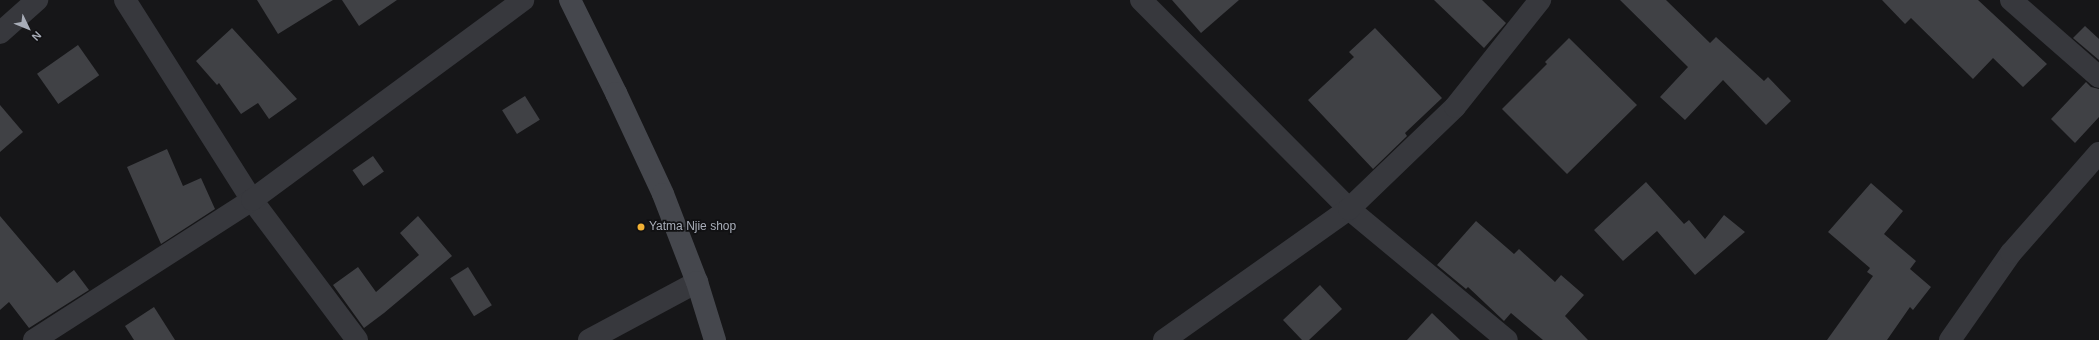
<!DOCTYPE html>
<html>
<head>
<meta charset="utf-8">
<style>
  body { margin:0 }
  #map { position:relative; width:2099px; height:340px; overflow:hidden; background:#161618; font-family:Arial,sans-serif }
  div>[style] { position:absolute }
  .building>* { inset:0; background:#404145; transform-origin:0 0 }
  .street>* { height:22px; margin:-11px; padding:0 11px; transform-origin:11px; border-radius:11px; background:#37383d }
  .secondary>* { height:22px; margin:-11px; padding:0 11px; transform-origin:11px; border-radius:11px; background:#45474d }
  .dots>* { width:11px; height:11px; translate:-50% -50%; box-sizing:border-box; border:2px solid #111113; border-radius:50% }
  span { translate:-50% -50%; white-space:nowrap; text-align:center; line-height:1.15; -webkit-text-stroke:3.5px #111113; paint-order:stroke }
  .poi-label { font-size:12px; color:#a8adb8 }
  .left { translate:0 -50%; text-align:left }
  .north { position:absolute; left:8px; top:8px; width:40px; height:40px; -webkit-text-stroke:3px #111113; paint-order:stroke; rotate:133deg; font-size:11px; font-weight:700; line-height:16px; text-align:center; color:#a8adb8 }
  .north::after { content:''; display:block; margin:auto; width:14px; height:18px; background:#a8adb8; clip-path:polygon(50% 0,100% 100%,50% 72%,0 100%) }
</style>
</head>
<body>
<div id="map">
  <div class="building">
    <i style="clip-path:polygon(257px 0,333px 0,278px 34px)"></i>
    <i style="clip-path:polygon(342px 0,397px 0,359px 26px)"></i>
    <i style="clip-path:polygon(1172px 0,1239px 0,1201px 33px)"></i>
    <i style="clip-path:polygon(1434px 0,1482px 0,1506px 23px,1484px 48px)"></i>
    <i style="clip-path:polygon(1620px 0,1666px 0,1710px 43px,1716px 37px,1764px 81px,1768px 77px,1791px 101px,1766px 125px,1723px 80px,1685px 120px,1660px 97px,1688px 67px)"></i>
    <i style="clip-path:polygon(1882px 0,1978px 0,2047px 64px,2023px 87px,1993px 58px,1973px 79px,1911px 18px,1905px 24px)"></i>
    <i style="clip-path:polygon(2085px 26px,2099px 39px,2099px 60px,2073px 38px)"></i>
    <i style="clip-path:polygon(232px 28px,297px 99px,269px 119px,258px 103px,241px 114px,219px 83px,217px 85px,196px 61px)"></i>
    <i style="clip-path:polygon(1375px 28px,1442px 98px,1405px 133px,1407px 136px,1373px 169px,1308px 100px,1354px 57px,1349px 52px)"></i>
    <i style="clip-path:polygon(1569px 38px,1637px 105px,1567px 174px,1502px 109px,1547px 64px,1545px 62px)"></i>
    <i style="left:78px;top:45px;width:37px;height:50px;rotate:55deg"></i>
    <i style="clip-path:polygon(2086px 82px,2091px 87px,2099px 89px,2099px 117px,2075px 143px,2051px 119px)"></i>
    <i style="left:525px;top:96px;width:28px;height:27px;rotate:58deg"></i>
    <i style="clip-path:polygon(0 105px,23px 132px,0 152px)"></i>
    <i style="clip-path:polygon(167px 149px,183px 186px,201px 178px,215px 209px,161px 244px,127px 167px)"></i>
    <i style="left:373px;top:156px;width:19px;height:25px;rotate:55deg"></i>
    <i style="clip-path:polygon(1646px 182px,1684px 224px,1689px 220px,1705px 239px,1724px 215px,1745px 232px,1695px 275px,1657px 231px,1623px 261px,1594px 230px)"></i>
    <i style="clip-path:polygon(1871px 183px,1903px 211px,1884px 234px,1916px 261px,1910px 269px,1931px 287px,1913px 310px,1910px 307px,1887px 340px,1827px 340px,1873px 276px,1867px 272px,1870px 268px,1828px 232px)"></i>
    <i style="clip-path:polygon(0 216px,57px 283px,74px 270px,89px 290px,29px 328px,9px 302px,0 310px)"></i>
    <i style="clip-path:polygon(418px 216px,452px 256px,384px 313px,364px 328px,333px 285px,358px 267px,376px 292px,419px 255px,400px 233px)"></i>
    <i style="clip-path:polygon(1476px 221px,1514px 254px,1519px 249px,1555px 282px,1561px 275px,1584px 295px,1565px 316px,1588px 340px,1543px 340px,1511px 313px,1504px 321px,1468px 287px,1466px 289px,1437px 265px)"></i>
    <i style="left:468px;top:267px;width:45px;height:21px;rotate:58deg"></i>
    <i style="clip-path:polygon(1320px 285px,1342px 309px,1309px 340px,1302px 340px,1283px 320px)"></i>
    <i style="clip-path:polygon(154px 307px,175px 340px,134px 340px,125px 326px)"></i>
    <i style="clip-path:polygon(1432px 313px,1460px 340px,1407px 340px)"></i>
  </div>
  <div class="street">
    <i style="left:125px;top:0;width:237px;rotate:57.6deg"></i>
    <i style="left:252px;top:200px;width:175px;rotate:53.1deg"></i>
    <i style="left:1141px;top:0;width:295px;rotate:45.1deg"></i>
    <i style="left:1349px;top:209px;width:205px;rotate:39.7deg"></i>
    <i style="left:2011px;top:0;width:117px;rotate:41.2deg"></i>
    <i style="left:0;top:33px;width:50px;rotate:-41.7deg"></i>
    <i style="left:34px;top:340px;width:259px;rotate:-32.7deg"></i>
    <i style="left:252px;top:200px;width:337px;rotate:-36.4deg"></i>
    <i style="left:589px;top:340px;width:123px;rotate:-28.2deg"></i>
    <i style="left:1164px;top:340px;width:227px;rotate:-35.3deg"></i>
    <i style="left:1349px;top:209px;width:147px;rotate:-43.9deg"></i>
    <i style="left:1455px;top:107px;width:137px;rotate:-51.5deg"></i>
    <i style="left:1950px;top:340px;width:106px;rotate:-55deg"></i>
    <i style="left:2011px;top:253px;width:133px;rotate:-48.7deg"></i>
  </div>
  <div class="secondary">
    <i style="left:570px;top:0;width:104px;rotate:63.7deg"></i>
    <i style="left:616px;top:93px;width:111px;rotate:65deg"></i>
    <i style="left:663px;top:194px;width:94px;rotate:68.9deg"></i>
    <i style="left:697px;top:282px;width:61px;rotate:72.8deg"></i>
  </div>
  <div class="dots">
    <i style="left:641px;top:227px;background:#f2b134"></i>
  </div>
  <div class="poi-label">
    <span class="left" style="left:649px;top:227px">Yatma Njie shop</span>
  </div>
  <div class="north">N</div>
</div>
</body>
</html>
